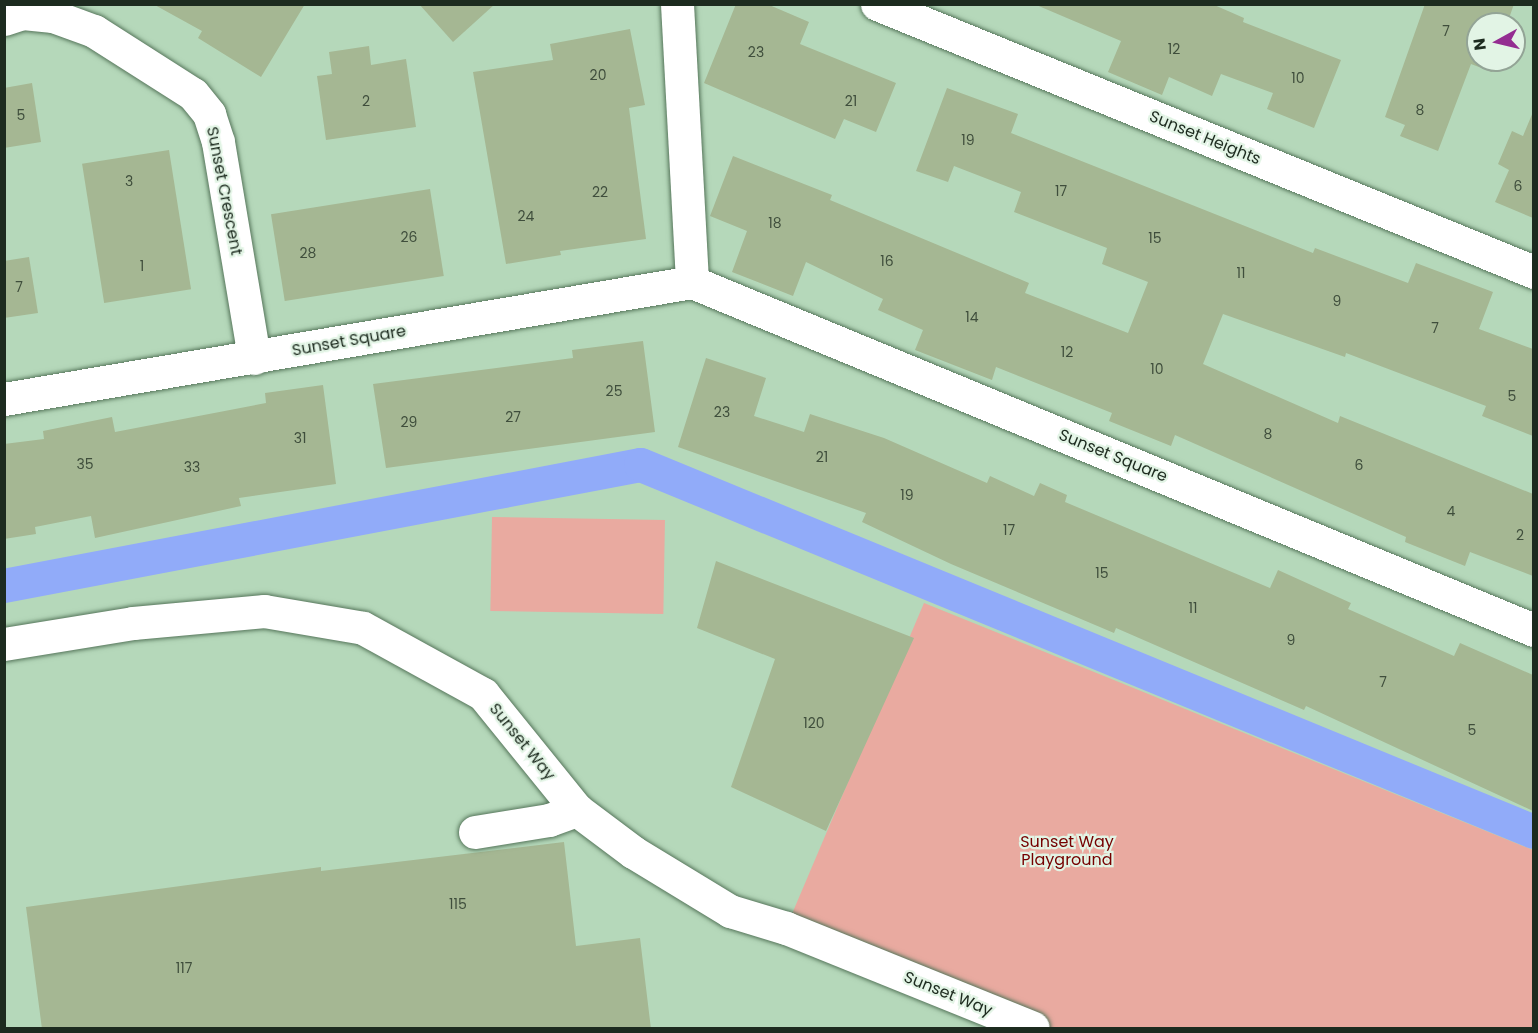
<!DOCTYPE html>
<html>
<head>
<meta charset="utf-8">
<style>
  body { margin:0 }
  #map { position:relative; width:1538px; height:1033px; overflow:hidden; background:#b5d8ba; font-family:Poppins,sans-serif }
  div>[style] { position:absolute }
  .green>* { inset:0; background:#e9aaa0; transform-origin:0 0 }
  .canal>* { height:34px; margin:-17px; padding:0 17px; transform-origin:17px; border-radius:17px; background:#91abf9 }
  .building>* { inset:0; background:#a5b793; transform-origin:0 0 }
  .roads { filter:drop-shadow(0 0 2px #56765b) drop-shadow(0 0 2px #56765b) }
  .minor>* { height:33px; margin:-16.5px; padding:0 16.5px; transform-origin:16.5px; border-radius:16.5px; background:#fff }
  span { translate:-50% -50%; white-space:nowrap; text-align:center; line-height:1.15; -webkit-text-stroke:4.5px #e2f4e5; paint-order:stroke }
  .number-label { font-size:14px; color:#3f4e3c }
  .number-label span { -webkit-text-stroke-width:0 }
  .street-label { font-size:16px; color:#1d2b1f }
  .park-label { font-size:16px; color:#750000 }
  .frame { position:absolute; inset:0; border:6px solid #1d2b1f; pointer-events:none }
  .north { position:absolute; left:1466px; top:12px; width:60px; height:60px; box-sizing:border-box; background:#e2f4e5; border:2px solid #93a496; border-radius:50%; rotate:262deg; font-size:16px; font-weight:700; line-height:24px; text-align:center; color:#1d2b1f }
  .north::after { content:''; display:block; margin:auto; width:21px; height:27px; background:#942d91; clip-path:polygon(50% 0,100% 100%,50% 72%,0 100%) }
</style>
</head>
<body>
<div id="map">
  <div class="green">
    <i style="left:492px;top:517px;width:173px;height:94px;rotate:1deg"></i>
    <i style="clip-path:polygon(924px 603px,1533px 850px,1533px 1028px,1033px 1028px,786px 928px)"></i>
  </div>
  <div class="canal">
    <i style="left:4px;top:586px;width:648px;rotate:-10.76deg"></i>
    <i style="left:641px;top:465px;width:965px;rotate:22.34deg"></i>
  </div>
  <div class="building">
    <i style="clip-path:polygon(153px 4px,305px 4px,261px 77px,198px 38px,202px 31px)"></i>
    <i style="clip-path:polygon(419px 4px,495px 4px,453px 42px)"></i>
    <i style="clip-path:polygon(736px 4px,767px 4px,809px 22px,800px 44px,896px 83px,876px 132px,844px 119px,835px 139px,704px 83px)"></i>
    <i style="clip-path:polygon(1034px 4px,1212px 4px,1244px 18px,1243px 22px,1341px 60px,1314px 128px,1267px 109px,1273px 93px,1221px 74px,1212px 96px,1169px 77px,1162px 95px,1108px 72px,1121px 41px)"></i>
    <i style="clip-path:polygon(1425px 4px,1514px 4px,1507px 24px,1478px 24px,1478px 60px,1497px 60px,1492px 72px,1471px 64px,1438px 151px,1400px 136px,1405px 125px,1385px 117px)"></i>
    <i style="clip-path:polygon(630px 29px,645px 105px,629px 108px,646px 239px,560px 251px,561px 255px,506px 264px,473px 72px,553px 60px,550px 44px)"></i>
    <i style="clip-path:polygon(369px 46px,371px 65px,406px 59px,416px 127px,326px 140px,317px 76px,332px 74px,329px 52px)"></i>
    <i style="clip-path:polygon(32px 83px,41px 142px,4px 148px,4px 88px)"></i>
    <i style="clip-path:polygon(947px 88px,1018px 114px,1011px 133px,1313px 253px,1315px 248px,1408px 283px,1416px 263px,1493px 292px,1479px 329px,1533px 349px,1533px 436px,1482px 416px,1486px 406px,1346px 353px,1345px 357px,1223px 314px,1203px 364px,1338px 423px,1340px 416px,1533px 494px,1533px 576px,1470px 552px,1465px 566px,1405px 542px,1406px 537px,1175px 435px,1171px 446px,1109px 421px,1112px 413px,996px 367px,992px 380px,915px 350px,923px 330px,878px 310px,883px 299px,806px 262px,793px 296px,732px 272px,747px 231px,710px 216px,733px 156px,832px 195px,830px 200px,1029px 283px,1025px 293px,1128px 333px,1148px 282px,1102px 264px,1107px 248px,1014px 212px,1021px 192px,954px 166px,948px 182px,916px 171px)"></i>
    <i style="clip-path:polygon(1533px 112px,1533px 218px,1495px 202px,1509px 170px,1498px 164px,1512px 131px,1523px 136px)"></i>
    <i style="left:169px;top:150px;width:141px;height:88px;rotate:81deg"></i>
    <i style="left:430px;top:189px;width:88px;height:161px;rotate:81deg"></i>
    <i style="clip-path:polygon(29px 257px,38px 313px,4px 318px,4px 261px)"></i>
    <i style="clip-path:polygon(643px 341px,655px 432px,386px 468px,373px 384px,573px 358px,572px 350px)"></i>
    <i style="clip-path:polygon(706px 358px,766px 378px,754px 416px,804px 432px,810px 414px,884px 438px,987px 483px,990px 476px,1034px 496px,1040px 483px,1067px 495px,1065px 502px,1270px 588px,1278px 570px,1351px 603px,1348px 609px,1454px 656px,1460px 643px,1533px 675px,1533px 811px,1306px 706px,1304px 710px,1116px 628px,1114px 633px,951px 564px,862px 522px,866px 513px,678px 447px)"></i>
    <i style="clip-path:polygon(323px 385px,336px 484px,239px 498px,241px 506px,95px 538px,91px 516px,35px 527px,36px 534px,4px 539px,4px 444px,44px 439px,43px 431px,112px 417px,115px 432px,266px 403px,265px 393px)"></i>
    <i style="clip-path:polygon(716px 561px,914px 638px,826px 831px,731px 787px,775px 659px,697px 628px)"></i>
    <i style="clip-path:polygon(564px 842px,576px 946px,640px 938px,651px 1029px,42px 1029px,26px 907px,321px 867px,321px 871px)"></i>
  </div>
  <div class="roads">
    <div class="minor">
      <i style="left:677px;top:4px;width:278px;rotate:86.9deg"></i>
      <i style="left:877px;top:4px;width:710px;rotate:22.19deg"></i>
      <i style="left:4px;top:19px;width:20px;rotate:-18deg"></i>
      <i style="left:23px;top:13px;width:30px;rotate:6deg"></i>
      <i style="left:53px;top:16px;width:44px;rotate:20.1deg"></i>
      <i style="left:94px;top:31px;width:117px;rotate:32.5deg"></i>
      <i style="left:193px;top:94px;width:26px;rotate:51deg"></i>
      <i style="left:209px;top:114px;width:29px;rotate:72deg"></i>
      <i style="left:218px;top:142px;width:219px;rotate:80.5deg"></i>
      <i style="left:4px;top:399px;width:698px;rotate:-9.65deg"></i>
      <i style="left:692px;top:282px;width:911px;rotate:22.46deg"></i>
      <i style="left:4px;top:644px;width:131px;rotate:-9.2deg"></i>
      <i style="left:133px;top:623px;width:132px;rotate:-5.2deg"></i>
      <i style="left:264px;top:611px;width:100px;rotate:9.7deg"></i>
      <i style="left:363px;top:628px;width:137px;rotate:28.8deg"></i>
      <i style="left:483px;top:694px;width:149px;rotate:51deg"></i>
      <i style="left:577px;top:810px;width:70px;rotate:36.9deg"></i>
      <i style="left:633px;top:852px;width:114px;rotate:31.3deg"></i>
      <i style="left:730px;top:911px;width:59px;rotate:16.9deg"></i>
      <i style="left:786px;top:928px;width:266px;rotate:22deg"></i>
      <i style="left:475px;top:832px;width:75px;rotate:-9.2deg"></i>
      <i style="left:549px;top:820px;width:30px;rotate:-20deg"></i>
    </div>
  </div>
  <div class="number-label">
    <span style="left:1446px;top:31px">7</span>
    <span style="left:1174px;top:49px">12</span>
    <span style="left:756px;top:52px">23</span>
    <span style="left:598px;top:75px">20</span>
    <span style="left:1298px;top:78px">10</span>
    <span style="left:366px;top:101px">2</span>
    <span style="left:851px;top:101px">21</span>
    <span style="left:1420px;top:110px">8</span>
    <span style="left:21px;top:115px">5</span>
    <span style="left:968px;top:140px">19</span>
    <span style="left:129px;top:181px">3</span>
    <span style="left:1518px;top:186px">6</span>
    <span style="left:1061px;top:191px">17</span>
    <span style="left:600px;top:192px">22</span>
    <span style="left:526px;top:216px">24</span>
    <span style="left:775px;top:223px">18</span>
    <span style="left:409px;top:237px">26</span>
    <span style="left:1155px;top:238px">15</span>
    <span style="left:308px;top:253px">28</span>
    <span style="left:887px;top:261px">16</span>
    <span style="left:142px;top:266px">1</span>
    <span style="left:1241px;top:273px">11</span>
    <span style="left:19px;top:287px">7</span>
    <span style="left:1337px;top:301px">9</span>
    <span style="left:972px;top:317px">14</span>
    <span style="left:1435px;top:328px">7</span>
    <span style="left:1067px;top:352px">12</span>
    <span style="left:1157px;top:369px">10</span>
    <span style="left:614px;top:391px">25</span>
    <span style="left:1512px;top:396px">5</span>
    <span style="left:722px;top:412px">23</span>
    <span style="left:513px;top:417px">27</span>
    <span style="left:409px;top:422px">29</span>
    <span style="left:1268px;top:434px">8</span>
    <span style="left:300px;top:438px">31</span>
    <span style="left:822px;top:457px">21</span>
    <span style="left:85px;top:464px">35</span>
    <span style="left:1359px;top:465px">6</span>
    <span style="left:192px;top:467px">33</span>
    <span style="left:907px;top:495px">19</span>
    <span style="left:1451px;top:511px">4</span>
    <span style="left:1009px;top:530px">17</span>
    <span style="left:1520px;top:535px">2</span>
    <span style="left:1102px;top:573px">15</span>
    <span style="left:1193px;top:608px">11</span>
    <span style="left:1291px;top:640px">9</span>
    <span style="left:1383px;top:682px">7</span>
    <span style="left:814px;top:723px">120</span>
    <span style="left:1472px;top:730px">5</span>
    <span style="left:458px;top:904px">115</span>
    <span style="left:184px;top:968px">117</span>
  </div>
  <div class="street-label">
    <span style="left:1205px;top:138px;rotate:22deg">Sunset Heights</span>
    <span style="left:224px;top:191px;rotate:79deg">Sunset Crescent</span>
    <span style="left:349px;top:341px;rotate:-10deg">Sunset Square</span>
    <span style="left:1113px;top:456px;rotate:22deg">Sunset Square</span>
    <span style="left:522px;top:742px;rotate:51deg">Sunset Way</span>
    <span style="left:948px;top:994px;rotate:22deg">Sunset Way</span>
  </div>
  <div class="park-label">
    <span style="left:1067px;top:851px">Sunset Way<br>Playground</span>
  </div>
  <div class="frame"></div>
  <div class="north">N</div>
</div>
</body>
</html>
